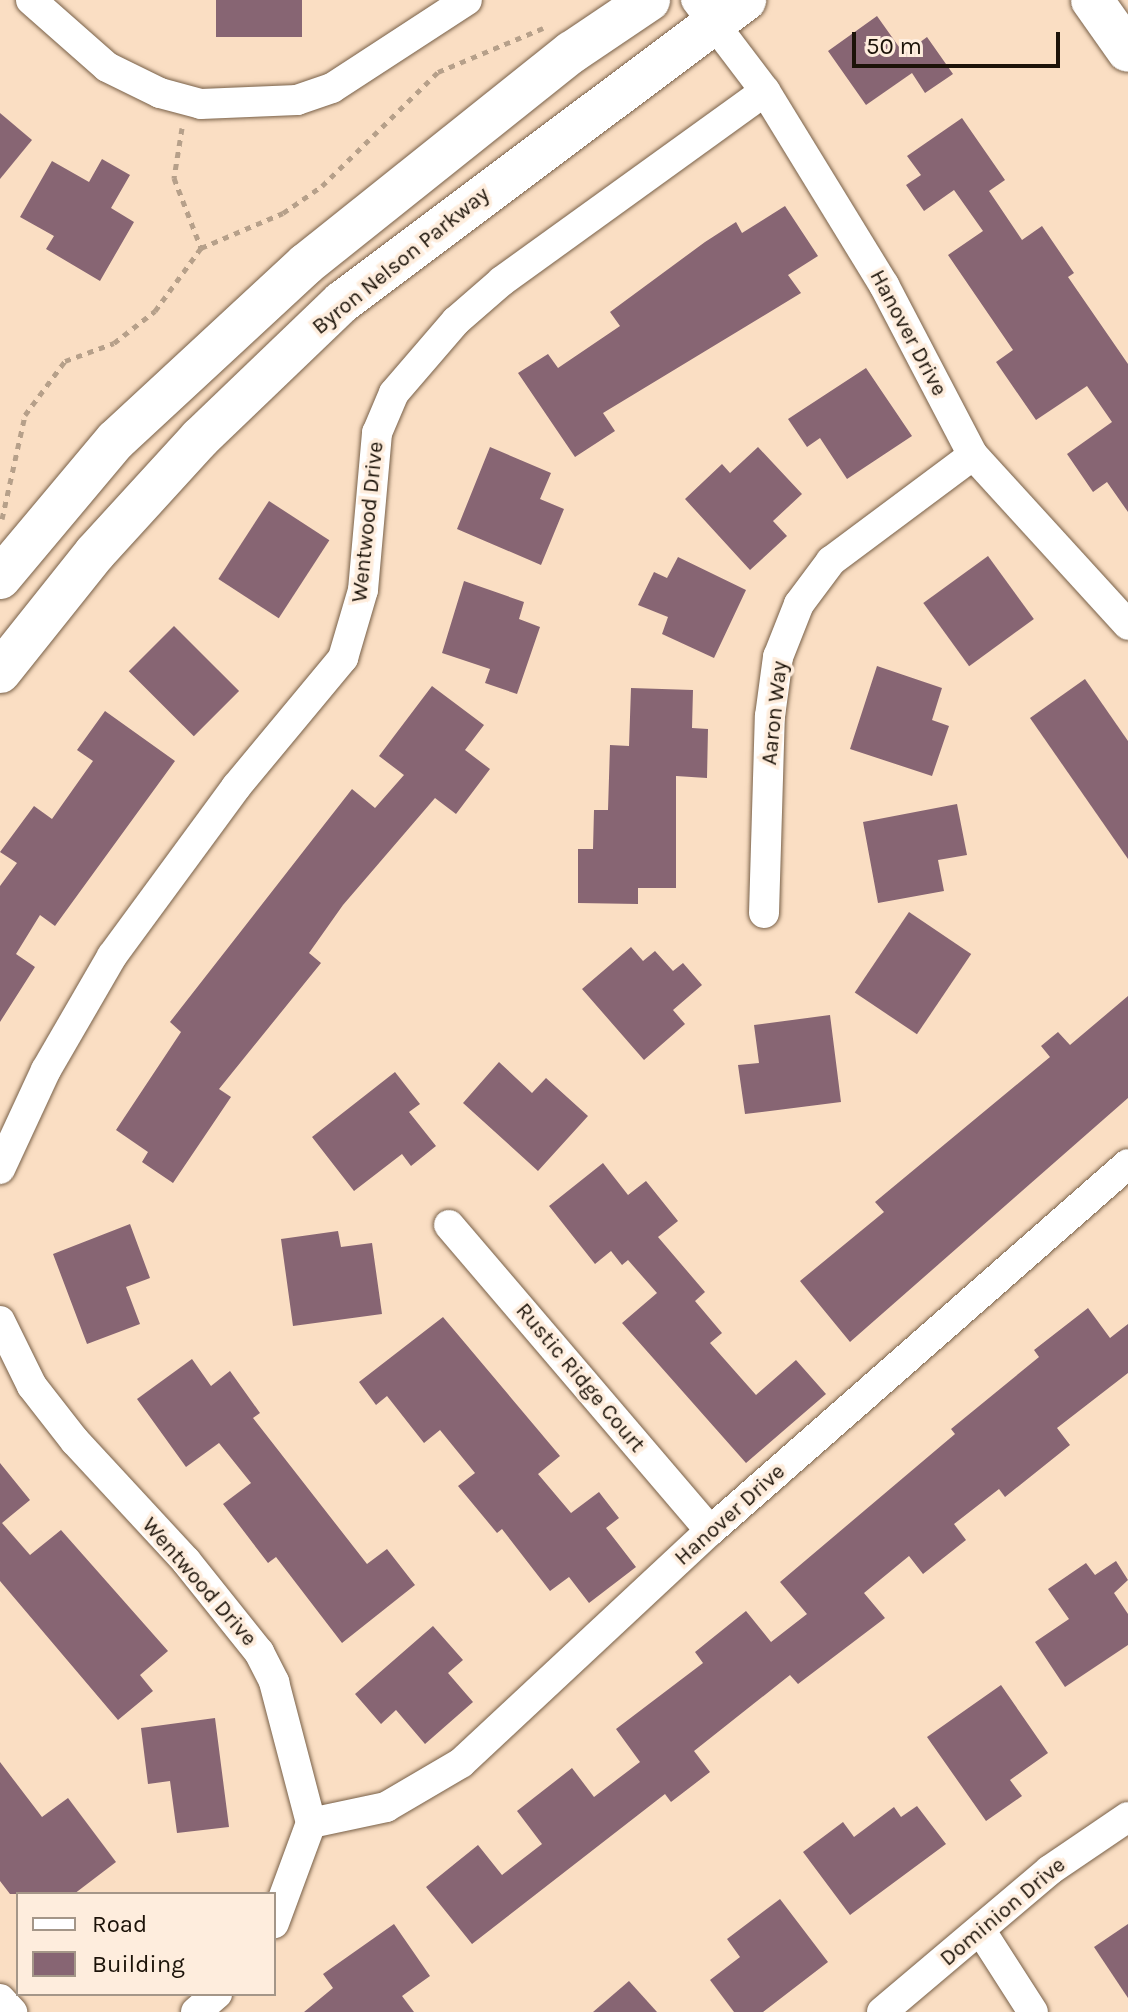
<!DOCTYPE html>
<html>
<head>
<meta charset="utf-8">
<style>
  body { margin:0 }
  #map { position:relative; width:1128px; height:2012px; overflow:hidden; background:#fadec3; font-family:Karla,sans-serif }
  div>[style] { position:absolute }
  .building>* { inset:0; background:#876573; transform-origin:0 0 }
  .path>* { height:5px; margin-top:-2.5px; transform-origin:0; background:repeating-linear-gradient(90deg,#b6a08a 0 6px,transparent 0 12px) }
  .roads { filter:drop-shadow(0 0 2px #786048) drop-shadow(0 0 2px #786048) }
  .street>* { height:30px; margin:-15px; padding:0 15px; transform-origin:15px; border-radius:15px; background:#fff }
  .secondary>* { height:42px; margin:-21px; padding:0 21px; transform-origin:21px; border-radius:21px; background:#fff }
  span { translate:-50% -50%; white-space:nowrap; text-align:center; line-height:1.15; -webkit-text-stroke:7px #feeddd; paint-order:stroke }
  .street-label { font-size:22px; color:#1c1309 }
  .legend { position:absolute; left:16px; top:1892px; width:260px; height:104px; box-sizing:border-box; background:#feeddd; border:2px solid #a49688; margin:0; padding:10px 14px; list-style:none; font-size:24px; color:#1c1309 }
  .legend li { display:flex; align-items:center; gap:16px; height:40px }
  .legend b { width:40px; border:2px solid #a49688 }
  .scale { position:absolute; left:852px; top:32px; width:208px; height:36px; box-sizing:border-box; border:4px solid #1c1309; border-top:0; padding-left:10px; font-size:24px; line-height:28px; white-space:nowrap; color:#1c1309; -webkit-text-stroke:6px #feeddd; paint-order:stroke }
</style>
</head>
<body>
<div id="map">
  <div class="building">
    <i style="left:216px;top:0;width:86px;height:37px"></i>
    <i style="clip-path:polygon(877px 16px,904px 54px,927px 37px,953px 74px,925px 93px,912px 73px,866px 105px,828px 51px)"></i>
    <i style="clip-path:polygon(0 113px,32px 140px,0 179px)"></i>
    <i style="clip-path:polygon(962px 118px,1005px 180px,989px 191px,1022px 240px,1042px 226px,1074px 273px,1068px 277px,1128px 364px,1128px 512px,1107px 482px,1093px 492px,1067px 454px,1112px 422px,1087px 386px,1036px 420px,996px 362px,1013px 350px,948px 255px,983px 231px,954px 190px,924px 211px,906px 185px,921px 175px,907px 156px)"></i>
    <i style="clip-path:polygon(102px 159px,130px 175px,111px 208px,134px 222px,100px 281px,46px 249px,54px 236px,20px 217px,52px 161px,89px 182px)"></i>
    <i style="clip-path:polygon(785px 206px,818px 256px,788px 275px,801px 293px,603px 413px,615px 431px,575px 457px,518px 373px,548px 354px,558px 368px,620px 326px,610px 312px,705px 242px,736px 222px,742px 233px)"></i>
    <i style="clip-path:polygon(866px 368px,912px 436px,847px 479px,820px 438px,807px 447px,788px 419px)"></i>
    <i style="clip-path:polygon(490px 447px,551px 473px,540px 499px,564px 509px,541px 565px,457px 529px)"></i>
    <i style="clip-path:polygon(758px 447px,802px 494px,773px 521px,787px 536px,750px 570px,685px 499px,722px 464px,730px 473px)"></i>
    <i style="left:269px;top:501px;width:72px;height:93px;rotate:33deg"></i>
    <i style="left:988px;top:556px;width:78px;height:80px;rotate:54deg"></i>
    <i style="clip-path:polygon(678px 557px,746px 590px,714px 658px,662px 634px,668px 617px,638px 605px,654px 572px,667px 578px)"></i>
    <i style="clip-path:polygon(464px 581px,524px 602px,519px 619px,540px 627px,517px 694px,485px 683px,490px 669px,442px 653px)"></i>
    <i style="left:174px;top:626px;width:92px;height:64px;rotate:45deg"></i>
    <i style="clip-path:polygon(877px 666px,942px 688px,932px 720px,949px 726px,932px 776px,850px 749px)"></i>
    <i style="clip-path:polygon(1085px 679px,1128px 741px,1128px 859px,1030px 718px)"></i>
    <i style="clip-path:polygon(432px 686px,484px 725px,465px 750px,490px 769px,456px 814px,435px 798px,343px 905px,309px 953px,321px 963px,219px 1089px,231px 1097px,173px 1183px,142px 1162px,148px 1152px,116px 1130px,181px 1032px,170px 1022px,352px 789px,375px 808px,404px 775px,379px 756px)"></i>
    <i style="clip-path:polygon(631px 688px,693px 690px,692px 728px,708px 729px,707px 778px,676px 776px,676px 888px,638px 888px,638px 904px,578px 903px,578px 849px,593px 849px,594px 810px,608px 810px,610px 745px,629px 746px)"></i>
    <i style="clip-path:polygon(105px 711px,175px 761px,55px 926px,40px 915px,16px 954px,35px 967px,0 1022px,0 886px,17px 863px,0 852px,34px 806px,52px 819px,93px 761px,77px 750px)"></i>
    <i style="clip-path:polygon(957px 804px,967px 855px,938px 860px,944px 891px,878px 903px,863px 822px)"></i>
    <i style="left:909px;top:912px;width:75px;height:97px;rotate:34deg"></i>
    <i style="clip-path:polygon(631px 947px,643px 961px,655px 951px,673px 971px,683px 963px,702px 985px,673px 1010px,685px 1024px,644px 1060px,582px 989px)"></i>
    <i style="clip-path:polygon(1128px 996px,1128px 1098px,850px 1342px,800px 1281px,884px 1212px,875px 1202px,1050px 1057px,1041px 1046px,1058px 1032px,1070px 1045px)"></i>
    <i style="clip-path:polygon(830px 1015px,841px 1102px,745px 1114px,738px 1065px,759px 1063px,754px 1025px)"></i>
    <i style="clip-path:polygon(499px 1062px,532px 1093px,546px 1078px,588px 1116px,538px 1171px,463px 1103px)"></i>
    <i style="clip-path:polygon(395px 1072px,420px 1104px,409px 1112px,436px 1146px,411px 1166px,402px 1154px,354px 1191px,312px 1137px)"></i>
    <i style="clip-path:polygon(603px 1163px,628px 1195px,646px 1181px,678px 1221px,658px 1237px,705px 1292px,695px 1301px,722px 1333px,710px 1343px,756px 1395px,796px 1360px,826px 1394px,746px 1463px,622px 1323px,657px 1293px,628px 1260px,622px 1265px,611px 1251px,595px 1264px,549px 1206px)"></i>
    <i style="clip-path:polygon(130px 1224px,150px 1278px,126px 1287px,140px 1324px,87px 1344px,53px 1254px)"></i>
    <i style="clip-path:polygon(338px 1231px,341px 1247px,372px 1243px,382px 1314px,293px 1326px,281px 1239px)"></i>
    <i style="clip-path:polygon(1088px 1308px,1110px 1338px,1128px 1324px,1128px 1373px,1057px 1428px,1070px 1445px,1005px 1497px,999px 1489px,954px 1524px,966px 1540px,923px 1574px,909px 1556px,864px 1593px,885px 1618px,798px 1684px,790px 1675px,694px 1751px,710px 1772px,671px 1802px,665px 1794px,472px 1944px,426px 1887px,478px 1845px,502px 1875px,542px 1844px,517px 1811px,572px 1768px,594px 1797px,640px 1762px,616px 1729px,703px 1663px,695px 1652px,746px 1611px,771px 1642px,807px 1614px,780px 1582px,955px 1434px,951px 1429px,1039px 1357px,1034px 1350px)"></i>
    <i style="clip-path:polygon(443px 1317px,560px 1456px,538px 1474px,571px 1513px,599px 1492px,619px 1518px,606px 1528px,636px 1567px,589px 1603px,569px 1577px,550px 1591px,502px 1529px,497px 1533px,458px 1486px,475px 1473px,440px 1430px,424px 1443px,387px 1396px,376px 1405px,359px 1382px)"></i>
    <i style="clip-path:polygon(192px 1359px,211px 1386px,230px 1371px,260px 1413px,253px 1418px,367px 1564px,387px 1549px,415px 1585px,342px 1643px,276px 1557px,268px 1563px,223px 1504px,251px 1483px,219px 1443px,186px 1467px,137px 1399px)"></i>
    <i style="clip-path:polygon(0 1463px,30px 1500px,2px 1523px,30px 1555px,61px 1530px,168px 1651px,140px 1675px,153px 1691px,118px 1720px,0 1581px)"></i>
    <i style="clip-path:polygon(1116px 1561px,1128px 1580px,1114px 1593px,1128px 1614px,1128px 1645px,1065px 1687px,1035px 1642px,1069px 1619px,1048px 1589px,1086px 1563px,1095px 1575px)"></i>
    <i style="clip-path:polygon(433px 1626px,463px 1660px,448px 1673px,473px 1702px,425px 1744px,396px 1710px,381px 1724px,355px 1694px)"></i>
    <i style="clip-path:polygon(1001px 1685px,1048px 1753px,1010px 1780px,1022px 1796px,986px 1821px,927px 1737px)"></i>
    <i style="clip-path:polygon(215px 1718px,229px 1827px,177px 1833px,170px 1781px,148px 1784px,141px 1728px)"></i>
    <i style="clip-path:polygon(0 1762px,42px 1817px,68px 1798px,116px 1862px,74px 1894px,10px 1894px,0 1881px)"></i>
    <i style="clip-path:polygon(917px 1806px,946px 1844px,850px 1915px,803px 1852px,843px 1822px,854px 1837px,894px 1807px,901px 1817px)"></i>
    <i style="clip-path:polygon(780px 1899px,828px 1962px,763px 2012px,734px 2012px,710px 1980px,740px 1957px,727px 1939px)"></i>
    <i style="clip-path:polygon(394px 1924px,430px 1976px,402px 1996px,414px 2012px,304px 2012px,333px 1988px,323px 1974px)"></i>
    <i style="clip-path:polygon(1128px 1924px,1128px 1998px,1094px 1947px)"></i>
    <i style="clip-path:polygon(629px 1981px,657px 2012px,593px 2012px)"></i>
  </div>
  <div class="path">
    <i style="left:182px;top:128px;width:51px;rotate:99.1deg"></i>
    <i style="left:174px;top:178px;width:75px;rotate:68.9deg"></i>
    <i style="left:2px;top:519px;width:107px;rotate:-77.5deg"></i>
    <i style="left:25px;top:415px;width:67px;rotate:-53.5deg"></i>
    <i style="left:65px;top:361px;width:52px;rotate:-20.2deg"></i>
    <i style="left:114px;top:343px;width:52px;rotate:-38deg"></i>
    <i style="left:155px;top:311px;width:78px;rotate:-53.9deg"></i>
    <i style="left:201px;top:248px;width:89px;rotate:-23.1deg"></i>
    <i style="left:283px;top:213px;width:47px;rotate:-34.7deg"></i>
    <i style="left:322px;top:186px;width:163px;rotate:-44.5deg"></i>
    <i style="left:438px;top:72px;width:114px;rotate:-22.7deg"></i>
  </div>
  <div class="roads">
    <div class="street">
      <i style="left:31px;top:0;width:101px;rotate:41.4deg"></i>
      <i style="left:107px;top:67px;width:59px;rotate:26.1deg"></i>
      <i style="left:160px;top:93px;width:42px;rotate:15deg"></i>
      <i style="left:201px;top:104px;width:96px;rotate:-2.4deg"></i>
      <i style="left:297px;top:100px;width:37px;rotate:-19deg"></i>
      <i style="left:332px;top:88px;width:161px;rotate:-33.1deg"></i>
      <i style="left:696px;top:0;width:114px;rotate:52.8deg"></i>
      <i style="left:765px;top:91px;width:228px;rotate:58.5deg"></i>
      <i style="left:884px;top:285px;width:192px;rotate:62.4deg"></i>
      <i style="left:973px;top:455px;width:230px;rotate:47.6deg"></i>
      <i style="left:764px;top:913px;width:197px;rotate:-88.3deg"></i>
      <i style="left:770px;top:716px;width:60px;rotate:-82.3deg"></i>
      <i style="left:778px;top:657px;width:57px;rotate:-68.4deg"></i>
      <i style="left:799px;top:604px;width:54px;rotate:-53.3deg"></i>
      <i style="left:831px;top:561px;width:177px;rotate:-36.7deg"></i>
      <i style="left:0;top:1169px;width:109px;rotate:-65.1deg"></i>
      <i style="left:46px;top:1070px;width:132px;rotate:-59.9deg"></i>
      <i style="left:112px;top:956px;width:210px;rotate:-53.7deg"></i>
      <i style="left:236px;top:787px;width:168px;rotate:-50.3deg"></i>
      <i style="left:343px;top:658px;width:71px;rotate:-73.6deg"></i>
      <i style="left:363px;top:590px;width:158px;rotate:-84.9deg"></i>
      <i style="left:377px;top:433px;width:43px;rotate:-67deg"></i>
      <i style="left:394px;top:393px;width:95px;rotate:-49.3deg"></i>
      <i style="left:456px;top:321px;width:61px;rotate:-41deg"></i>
      <i style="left:502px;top:281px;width:324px;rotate:-35.8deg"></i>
      <i style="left:449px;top:1225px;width:402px;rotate:49.5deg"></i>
      <i style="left:0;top:1321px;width:72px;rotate:63.8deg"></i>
      <i style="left:32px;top:1386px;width:70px;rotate:52deg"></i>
      <i style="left:75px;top:1441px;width:163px;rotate:47.2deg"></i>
      <i style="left:186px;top:1561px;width:117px;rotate:51.3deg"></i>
      <i style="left:259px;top:1652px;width:34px;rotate:63deg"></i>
      <i style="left:274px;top:1682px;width:146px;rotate:75.3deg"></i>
      <i style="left:311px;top:1823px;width:107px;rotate:110.3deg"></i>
      <i style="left:311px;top:1823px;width:77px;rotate:-12deg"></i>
      <i style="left:386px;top:1807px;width:87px;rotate:-30.4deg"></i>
      <i style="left:461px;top:1763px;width:340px;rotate:-43deg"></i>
      <i style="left:710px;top:1531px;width:556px;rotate:-41.28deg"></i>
      <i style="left:981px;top:1931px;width:96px;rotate:57.3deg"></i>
      <i style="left:0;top:1999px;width:18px;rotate:47deg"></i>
      <i style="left:196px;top:2012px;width:28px;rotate:-41deg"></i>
      <i style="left:882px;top:2012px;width:220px;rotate:-40.2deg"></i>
      <i style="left:1050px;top:1870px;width:94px;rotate:-34.2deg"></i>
    </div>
    <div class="secondary">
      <i style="left:1092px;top:0;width:62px;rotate:54.8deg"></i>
      <i style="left:0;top:578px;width:180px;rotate:-50deg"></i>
      <i style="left:116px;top:440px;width:259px;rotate:-42.8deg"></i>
      <i style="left:306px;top:264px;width:340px;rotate:-38.6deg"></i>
      <i style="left:572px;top:52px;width:93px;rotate:-34deg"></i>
      <i style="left:0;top:672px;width:152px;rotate:-51.4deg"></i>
      <i style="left:95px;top:553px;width:156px;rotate:-47.6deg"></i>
      <i style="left:200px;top:438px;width:197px;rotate:-43.8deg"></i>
      <i style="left:342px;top:302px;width:504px;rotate:-36.85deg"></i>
    </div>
  </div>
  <div class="street-label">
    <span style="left:401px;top:261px;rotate:-39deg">Byron Nelson Parkway</span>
    <span style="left:908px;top:333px;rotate:62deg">Hanover Drive</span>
    <span style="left:368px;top:522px;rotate:-84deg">Wentwood Drive</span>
    <span style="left:775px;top:713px;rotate:-84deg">Aaron Way</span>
    <span style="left:580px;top:1378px;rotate:50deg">Rustic Ridge Court</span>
    <span style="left:730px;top:1515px;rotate:-42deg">Hanover Drive</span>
    <span style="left:199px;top:1582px;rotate:49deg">Wentwood Drive</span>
    <span style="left:1003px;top:1912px;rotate:-40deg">Dominion Drive</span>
  </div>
  <ul class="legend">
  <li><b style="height:10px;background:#fff"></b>Road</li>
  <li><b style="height:22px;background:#876573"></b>Building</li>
  </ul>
  <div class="scale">50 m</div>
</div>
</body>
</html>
